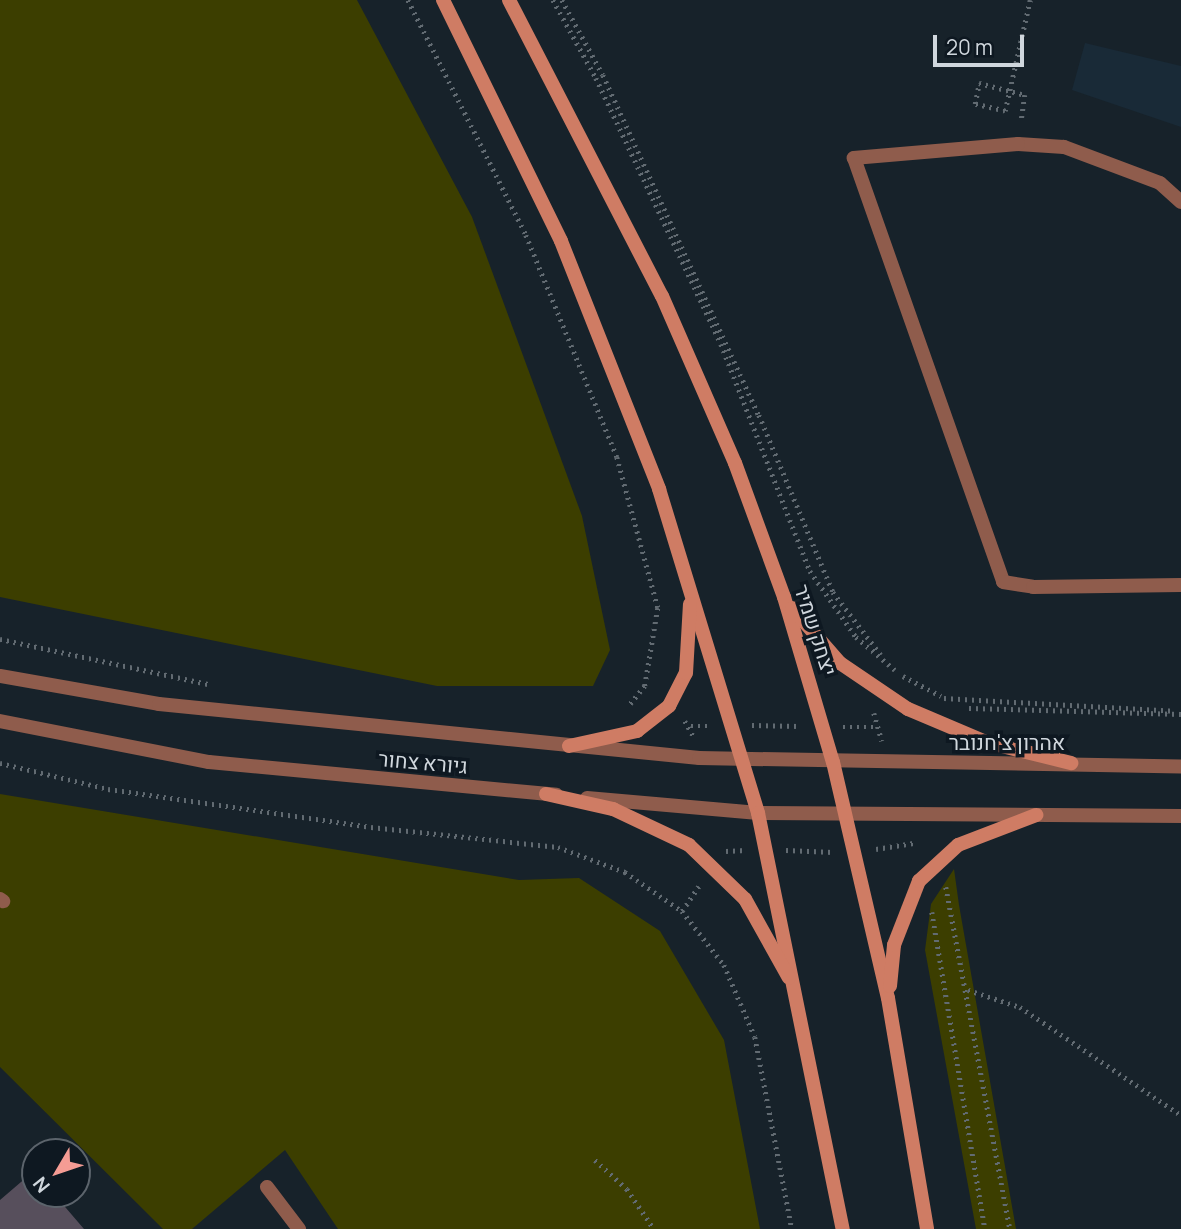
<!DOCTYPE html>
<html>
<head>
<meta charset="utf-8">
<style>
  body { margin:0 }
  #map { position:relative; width:1181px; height:1229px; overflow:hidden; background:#17222a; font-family:Manrope,Heebo,sans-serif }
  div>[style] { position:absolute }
  .built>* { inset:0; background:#192a37 }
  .green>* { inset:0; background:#3c3e00 }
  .building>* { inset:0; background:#574f5c }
  .path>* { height:4.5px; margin-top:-2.25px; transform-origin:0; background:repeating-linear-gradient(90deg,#626b72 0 2px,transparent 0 7px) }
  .service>* { height:14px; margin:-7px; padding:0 7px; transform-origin:7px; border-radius:7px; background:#8f5c4c }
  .minor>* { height:14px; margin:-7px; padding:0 7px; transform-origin:7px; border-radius:7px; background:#8f5c4c }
  .tertiary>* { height:14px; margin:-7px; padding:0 7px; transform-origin:7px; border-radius:7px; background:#8f5c4c }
  .secondary>* { height:14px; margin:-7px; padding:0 7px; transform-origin:7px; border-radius:7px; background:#cf7c64 }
  .path-bridge>* { height:4.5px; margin-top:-2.25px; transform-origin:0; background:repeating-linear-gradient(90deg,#626b72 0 2px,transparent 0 7px) }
  span { translate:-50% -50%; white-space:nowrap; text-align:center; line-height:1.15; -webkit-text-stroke:7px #0e1821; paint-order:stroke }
  .street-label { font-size:21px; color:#d0d7dd }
  .north { position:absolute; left:21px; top:1138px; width:70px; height:70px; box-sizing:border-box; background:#0e1821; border:2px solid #5c646c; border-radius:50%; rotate:231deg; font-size:19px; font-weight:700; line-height:28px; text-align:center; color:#d0d7dd }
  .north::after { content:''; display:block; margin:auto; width:24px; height:32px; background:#f59c94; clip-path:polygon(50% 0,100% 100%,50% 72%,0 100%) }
  .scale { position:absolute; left:933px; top:35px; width:91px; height:32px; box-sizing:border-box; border:4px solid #d0d7dd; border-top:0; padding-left:9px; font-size:21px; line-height:24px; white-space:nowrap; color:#d0d7dd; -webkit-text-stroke:5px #0e1821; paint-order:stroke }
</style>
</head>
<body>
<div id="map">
  <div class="built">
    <i style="clip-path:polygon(1085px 43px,1181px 66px,1181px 127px,1072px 90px)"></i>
  </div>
  <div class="green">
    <i style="clip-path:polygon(0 0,357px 0,472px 217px,582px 516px,610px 650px,593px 686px,437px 686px,0 597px)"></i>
    <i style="clip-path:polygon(0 794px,519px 880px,579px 878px,660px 931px,724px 1040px,760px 1229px,338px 1229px,285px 1150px,192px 1229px,163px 1229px,0 1067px)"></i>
    <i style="clip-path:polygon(954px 869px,959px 905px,1016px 1229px,976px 1229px,925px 950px,931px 904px)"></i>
  </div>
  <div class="building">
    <i style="clip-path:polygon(35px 1170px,35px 1194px,54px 1194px,84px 1229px,0 1229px,0 1200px)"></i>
  </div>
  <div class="path">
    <i style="left:408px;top:0;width:263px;rotate:63.3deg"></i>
    <i style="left:526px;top:235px;width:240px;rotate:67.7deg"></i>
    <i style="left:617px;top:457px;width:156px;rotate:74.8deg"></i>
    <i style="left:658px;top:608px;width:79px;rotate:99.5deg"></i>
    <i style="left:645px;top:686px;width:27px;rotate:129deg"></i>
    <i style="left:553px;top:0;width:89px;rotate:61.1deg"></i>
    <i style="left:596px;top:78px;width:294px;rotate:64.8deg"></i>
    <i style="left:721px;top:344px;width:244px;rotate:68.6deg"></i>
    <i style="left:810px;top:571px;width:80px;rotate:55.1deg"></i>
    <i style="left:856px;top:637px;width:51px;rotate:40.2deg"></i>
    <i style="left:562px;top:0;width:85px;rotate:61.3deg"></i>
    <i style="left:603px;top:75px;width:374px;rotate:65.4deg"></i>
    <i style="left:759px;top:415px;width:192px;rotate:67.3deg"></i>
    <i style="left:833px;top:592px;width:79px;rotate:52.7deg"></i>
    <i style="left:1005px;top:111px;width:31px;rotate:-167deg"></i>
    <i style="left:975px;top:104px;width:21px;rotate:-79deg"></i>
    <i style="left:979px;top:83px;width:48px;rotate:14.6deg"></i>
    <i style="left:1025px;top:95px;width:27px;rotate:98deg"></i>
    <i style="left:0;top:639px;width:214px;rotate:12.2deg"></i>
    <i style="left:903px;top:676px;width:43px;rotate:27.8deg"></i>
    <i style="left:944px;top:698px;width:230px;rotate:3.2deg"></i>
    <i style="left:969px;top:708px;width:212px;rotate:1.6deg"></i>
    <i style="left:874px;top:713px;width:29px;rotate:74deg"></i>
    <i style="left:685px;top:721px;width:18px;rotate:61deg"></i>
    <i style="left:752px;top:725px;width:47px;rotate:1.2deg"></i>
    <i style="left:691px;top:726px;width:17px"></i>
    <i style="left:843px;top:727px;width:34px"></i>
    <i style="left:0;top:763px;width:111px;rotate:13.5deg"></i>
    <i style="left:108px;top:789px;width:266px;rotate:8.2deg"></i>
    <i style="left:371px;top:827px;width:188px;rotate:6.1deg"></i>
    <i style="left:558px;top:847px;width:72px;rotate:20.5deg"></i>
    <i style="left:625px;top:872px;width:69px;rotate:34.4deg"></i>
    <i style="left:682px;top:911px;width:68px;rotate:52.1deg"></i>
    <i style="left:724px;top:965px;width:78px;rotate:66.7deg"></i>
    <i style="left:755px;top:1037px;width:196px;rotate:79.1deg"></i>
    <i style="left:876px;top:849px;width:38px;rotate:-9deg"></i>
    <i style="left:786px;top:850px;width:47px;rotate:2.4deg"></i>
    <i style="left:726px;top:851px;width:20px;rotate:-3deg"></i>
    <i style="left:946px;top:887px;width:348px;rotate:79.4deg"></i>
    <i style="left:682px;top:911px;width:30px;rotate:-56deg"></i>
    <i style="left:932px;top:912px;width:321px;rotate:80.5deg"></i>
    <i style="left:968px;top:990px;width:55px;rotate:18.1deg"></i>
    <i style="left:1020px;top:1007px;width:194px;rotate:33.9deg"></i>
    <i style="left:595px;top:1160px;width:43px;rotate:42.2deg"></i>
    <i style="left:627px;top:1189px;width:48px;rotate:56deg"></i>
  </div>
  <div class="service">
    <i style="left:1181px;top:202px;width:28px;rotate:-138deg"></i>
    <i style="left:1160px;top:183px;width:103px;rotate:-159.4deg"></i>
    <i style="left:1064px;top:147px;width:46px;rotate:-176.3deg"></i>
    <i style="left:1018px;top:144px;width:165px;rotate:175.1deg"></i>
    <i style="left:854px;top:158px;width:449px;rotate:70.6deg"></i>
    <i style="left:1003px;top:582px;width:30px;rotate:9deg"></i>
    <i style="left:1033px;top:587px;width:148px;rotate:-0.8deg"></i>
  </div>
  <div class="minor">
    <i style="left:0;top:899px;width:4px;rotate:34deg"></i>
    <i style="left:267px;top:1187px;width:53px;rotate:52.7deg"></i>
  </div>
  <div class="tertiary">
    <i style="left:0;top:676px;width:161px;rotate:10deg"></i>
    <i style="left:159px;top:704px;width:543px;rotate:5.71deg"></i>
    <i style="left:699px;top:758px;width:482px;rotate:1deg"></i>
    <i style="left:0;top:721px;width:213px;rotate:11.1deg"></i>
    <i style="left:209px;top:762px;width:349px;rotate:5.4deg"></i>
    <i style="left:587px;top:798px;width:172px;rotate:5deg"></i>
    <i style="left:758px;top:813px;width:423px;rotate:0.4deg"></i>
  </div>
  <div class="secondary">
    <i style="left:443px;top:0;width:268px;rotate:63.9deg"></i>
    <i style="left:561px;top:241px;width:267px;rotate:68.4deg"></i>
    <i style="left:659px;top:489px;width:339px;rotate:73deg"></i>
    <i style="left:758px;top:813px;width:425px;rotate:78.5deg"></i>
    <i style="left:509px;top:0;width:333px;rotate:62.7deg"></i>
    <i style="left:662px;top:296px;width:182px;rotate:66.4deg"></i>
    <i style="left:735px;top:463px;width:143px;rotate:69.9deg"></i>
    <i style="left:784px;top:597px;width:172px;rotate:73.5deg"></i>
    <i style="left:833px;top:762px;width:242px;rotate:76.9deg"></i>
    <i style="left:888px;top:998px;width:234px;rotate:80.4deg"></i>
    <i style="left:792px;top:608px;width:73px;rotate:48.9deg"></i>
    <i style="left:840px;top:663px;width:82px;rotate:34.1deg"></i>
    <i style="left:908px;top:709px;width:85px;rotate:22.9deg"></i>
    <i style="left:986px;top:742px;width:88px;rotate:13.9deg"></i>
    <i style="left:569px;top:746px;width:70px;rotate:-12.4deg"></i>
    <i style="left:637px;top:731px;width:41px;rotate:-38deg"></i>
    <i style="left:669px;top:706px;width:37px;rotate:-63deg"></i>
    <i style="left:686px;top:673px;width:69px;rotate:-86.7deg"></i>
    <i style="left:546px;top:794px;width:69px;rotate:12.6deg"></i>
    <i style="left:613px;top:809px;width:84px;rotate:25.3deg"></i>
    <i style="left:689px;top:845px;width:78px;rotate:44deg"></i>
    <i style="left:745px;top:899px;width:90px;rotate:60.9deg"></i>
    <i style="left:890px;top:986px;width:41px;rotate:-84.4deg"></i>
    <i style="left:894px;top:945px;width:69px;rotate:-68.7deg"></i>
    <i style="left:919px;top:881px;width:53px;rotate:-42.7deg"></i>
    <i style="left:958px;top:845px;width:84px;rotate:-21deg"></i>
  </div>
  <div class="path-bridge">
    <i style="left:1005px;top:111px;width:114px;rotate:-77.3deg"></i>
  </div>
  <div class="street-label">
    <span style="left:816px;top:630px;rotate:72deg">יצחק שמיר</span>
    <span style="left:1007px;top:742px">אהרון צ'חנובר</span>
    <span style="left:423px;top:762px;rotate:5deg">גיורא צחור</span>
  </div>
  <div class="north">N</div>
  <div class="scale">20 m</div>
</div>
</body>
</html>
